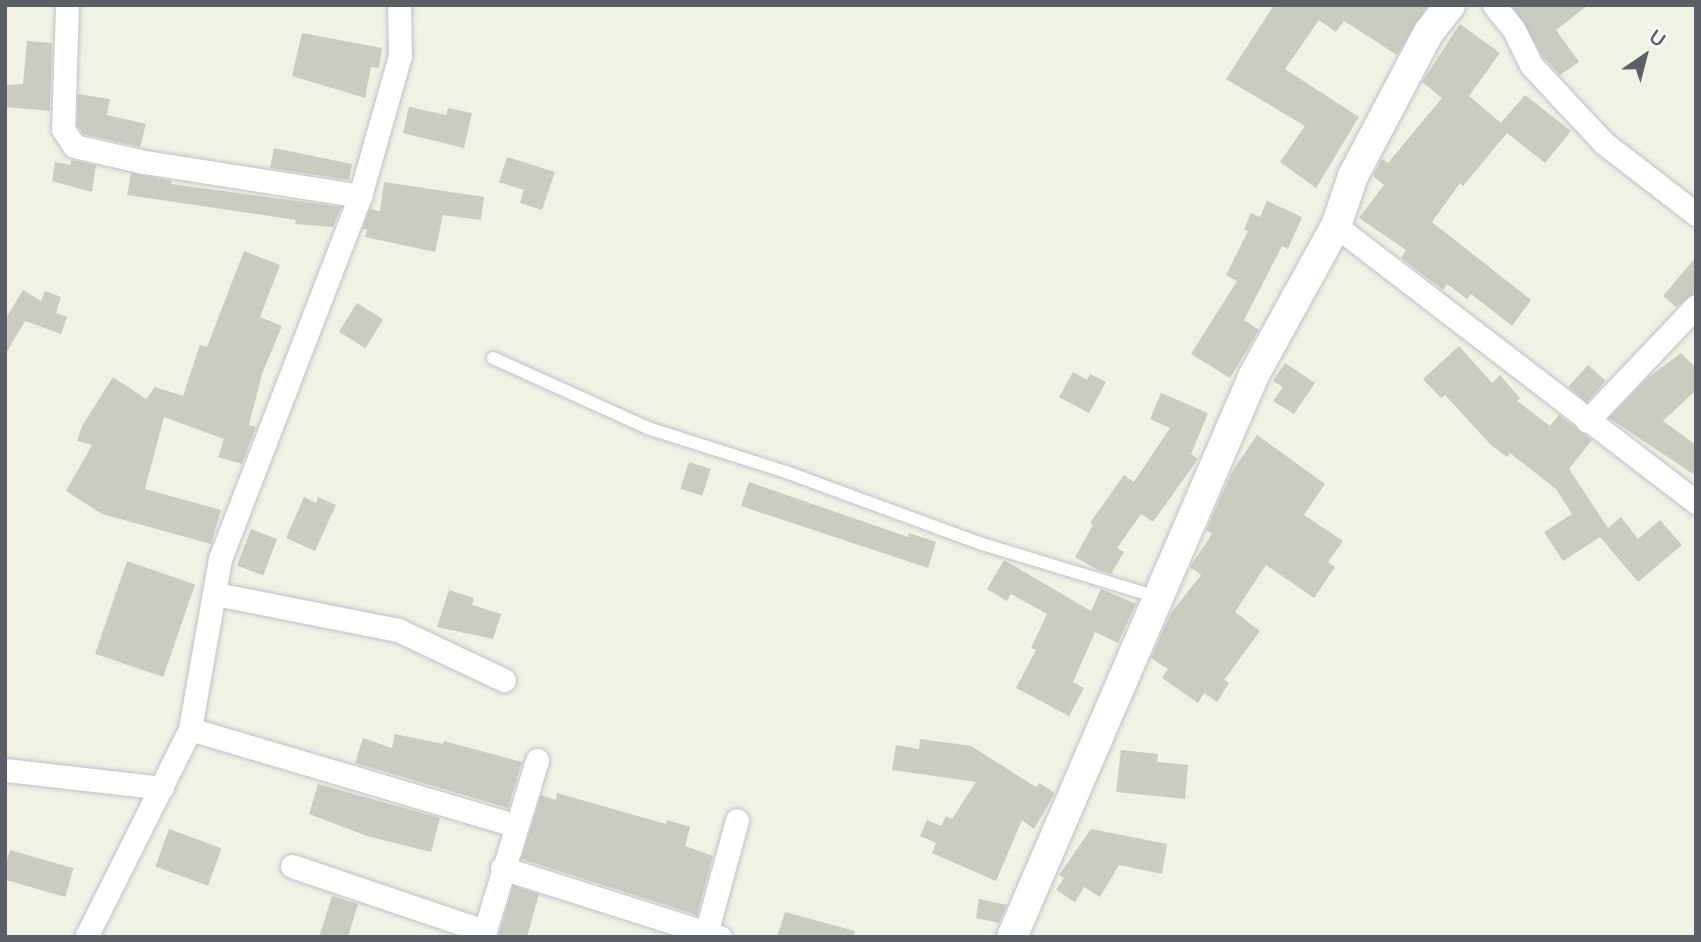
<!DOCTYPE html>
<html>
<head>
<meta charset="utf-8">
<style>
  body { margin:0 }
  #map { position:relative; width:1701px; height:942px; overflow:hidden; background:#f1f1e5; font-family:"Varela Round",sans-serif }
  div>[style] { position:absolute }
  .building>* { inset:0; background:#cccbc2; transform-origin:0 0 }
  .roads { filter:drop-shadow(0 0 2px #bfc1c7) drop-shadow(0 0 2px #bfc1c7) }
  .service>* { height:12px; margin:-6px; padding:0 6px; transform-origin:6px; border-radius:6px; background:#fff }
  .minor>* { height:23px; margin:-11.5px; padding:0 11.5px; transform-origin:11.5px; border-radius:11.5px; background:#fff }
  .tertiary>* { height:30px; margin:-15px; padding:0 15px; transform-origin:15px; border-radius:15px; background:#fff }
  span { translate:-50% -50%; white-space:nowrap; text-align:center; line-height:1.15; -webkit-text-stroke:5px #fff; paint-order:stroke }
  .frame { position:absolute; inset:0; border:7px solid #5d5f67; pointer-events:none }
  .north { position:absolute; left:1610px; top:21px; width:70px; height:70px; -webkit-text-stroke:5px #fff; paint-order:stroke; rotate:35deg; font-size:19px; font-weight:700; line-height:28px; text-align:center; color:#5d5f67 }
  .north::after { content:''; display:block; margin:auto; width:24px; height:32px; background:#5d5f67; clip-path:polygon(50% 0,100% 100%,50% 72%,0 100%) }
</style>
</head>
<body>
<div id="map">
  <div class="building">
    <i style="clip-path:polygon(1274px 5px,1428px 5px,1397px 55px,1344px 21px,1336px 32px,1319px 20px,1285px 69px,1359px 117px,1316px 188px,1280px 162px,1305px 126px,1226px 79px)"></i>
    <i style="clip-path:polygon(1512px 5px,1588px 5px,1556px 30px,1579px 62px,1560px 75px,1543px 57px)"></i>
    <i style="clip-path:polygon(1460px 24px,1500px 53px,1469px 96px,1501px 123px,1525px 95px,1571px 131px,1545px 163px,1507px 133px,1463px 186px,1460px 183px,1432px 222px,1531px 300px,1512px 326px,1471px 294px,1467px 299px,1447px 284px,1443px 290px,1401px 258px,1406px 250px,1359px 218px,1384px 185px,1373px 176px,1382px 159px,1388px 163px,1442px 98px,1422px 82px)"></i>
    <i style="clip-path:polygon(302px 33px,382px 48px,379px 68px,371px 67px,365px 98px,292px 76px)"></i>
    <i style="clip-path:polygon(27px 41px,52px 43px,50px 111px,5px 107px,5px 85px,23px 84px)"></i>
    <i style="clip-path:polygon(78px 94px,110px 99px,107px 115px,146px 124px,140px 147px,83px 134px,77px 125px)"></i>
    <i style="clip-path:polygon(409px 107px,446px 115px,448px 108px,472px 113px,464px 148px,403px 133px)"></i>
    <i style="clip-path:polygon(274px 148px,352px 164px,349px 180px,270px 168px)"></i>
    <i style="clip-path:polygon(507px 157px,555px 172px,542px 210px,520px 203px,524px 190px,499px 182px)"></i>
    <i style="clip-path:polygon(71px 160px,96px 165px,92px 192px,52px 181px,55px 162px,71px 165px)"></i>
    <i style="clip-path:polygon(131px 173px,172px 181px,171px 184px,341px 207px,333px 227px,295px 224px,296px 220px,127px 195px)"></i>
    <i style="clip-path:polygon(384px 182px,484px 197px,481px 220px,443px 215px,435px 252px,365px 237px,367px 229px,362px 229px,370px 209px,380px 211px)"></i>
    <i style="clip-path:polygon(1267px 201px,1302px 217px,1288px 249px,1282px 246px,1244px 320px,1259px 330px,1230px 378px,1191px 354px,1237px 281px,1226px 275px,1248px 231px,1244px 229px,1251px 213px,1260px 217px)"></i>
    <i style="clip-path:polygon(244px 251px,280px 265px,260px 317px,282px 326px,262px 374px,249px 425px,256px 427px,242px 464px,218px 457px,224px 439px,164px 417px,145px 489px,221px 510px,211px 544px,102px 514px,66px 491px,92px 445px,77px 441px,82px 426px,113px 377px,146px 399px,155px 387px,183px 396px,200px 345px,207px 347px)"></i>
    <i style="clip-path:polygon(1696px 257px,1696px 292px,1676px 307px,1663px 296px)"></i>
    <i style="clip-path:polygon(23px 290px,41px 301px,45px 291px,61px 297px,56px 313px,67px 317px,61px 334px,25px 321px,5px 355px,5px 320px)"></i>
    <i style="left:357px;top:303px;width:31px;height:34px;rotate:32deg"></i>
    <i style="clip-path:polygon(1459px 346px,1492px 383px,1500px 375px,1520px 398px,1517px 401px,1550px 426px,1559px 415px,1592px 440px,1569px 469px,1608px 528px,1621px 517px,1638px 539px,1660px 520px,1682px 545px,1638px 582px,1600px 537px,1563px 561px,1544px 532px,1572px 514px,1556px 489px,1510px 453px,1507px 457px,1491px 445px,1445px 395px,1441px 398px,1423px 379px)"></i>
    <i style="clip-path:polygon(1681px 353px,1696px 368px,1696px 390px,1663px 421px,1696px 445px,1696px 476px,1609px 418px,1645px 380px)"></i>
    <i style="clip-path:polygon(1285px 363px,1315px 383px,1294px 414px,1273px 401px,1283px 387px,1273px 381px)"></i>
    <i style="left:1588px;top:365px;width:24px;height:29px;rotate:42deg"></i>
    <i style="clip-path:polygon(1073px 372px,1087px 380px,1090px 374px,1106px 382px,1089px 413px,1059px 397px)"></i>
    <i style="clip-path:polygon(1161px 393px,1208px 413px,1191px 454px,1198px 459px,1153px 522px,1141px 514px,1117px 548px,1124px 552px,1111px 574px,1098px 570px,1075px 557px,1093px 525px,1090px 523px,1124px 475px,1134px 482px,1170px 428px,1150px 419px)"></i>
    <i style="clip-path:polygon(1257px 435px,1325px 484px,1304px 515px,1343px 541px,1328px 562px,1335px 567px,1314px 598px,1266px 565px,1235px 612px,1260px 631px,1224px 680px,1229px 683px,1217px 702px,1204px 693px,1198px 703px,1162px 678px,1168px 669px,1151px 658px,1171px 613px,1201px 575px,1190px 567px,1212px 534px,1206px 530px,1233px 470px)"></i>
    <i style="left:689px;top:462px;width:23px;height:28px;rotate:18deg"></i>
    <i style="clip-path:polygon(749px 482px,908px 537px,909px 533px,936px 542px,928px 568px,741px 506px)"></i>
    <i style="clip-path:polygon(304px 497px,316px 503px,318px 497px,336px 505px,315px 551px,286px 538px)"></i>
    <i style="left:251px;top:529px;width:28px;height:39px;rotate:21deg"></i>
    <i style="clip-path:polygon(1004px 560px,1091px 611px,1101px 589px,1136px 604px,1118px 643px,1095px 632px,1073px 682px,1084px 688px,1069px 716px,1016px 688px,1036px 650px,1031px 648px,1047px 614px,1011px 594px,1007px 601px,987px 589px)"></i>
    <i style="left:127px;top:561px;width:72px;height:98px;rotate:19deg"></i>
    <i style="clip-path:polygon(449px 590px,474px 598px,472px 605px,501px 614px,493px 639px,437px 627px)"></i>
    <i style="clip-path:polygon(395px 734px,443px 744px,444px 741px,522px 762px,508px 808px,355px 763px,363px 738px,392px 748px)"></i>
    <i style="clip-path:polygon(920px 739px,971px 746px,1036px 787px,1039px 783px,1055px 793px,1034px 829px,1022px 820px,996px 881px,932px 853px,936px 843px,920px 836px,927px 820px,941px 826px,946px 816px,952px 819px,976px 782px,892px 770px,896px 745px,919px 749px)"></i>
    <i style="clip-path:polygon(1121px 750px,1158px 754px,1157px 762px,1188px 765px,1185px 799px,1116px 792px)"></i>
    <i style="clip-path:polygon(318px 784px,440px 818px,431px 852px,367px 836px,309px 814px)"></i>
    <i style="clip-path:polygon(557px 793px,666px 824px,667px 820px,690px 827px,685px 846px,713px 856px,697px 915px,521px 859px,541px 795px,556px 800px)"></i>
    <i style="left:169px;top:829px;width:56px;height:40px;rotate:20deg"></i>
    <i style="clip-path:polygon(1091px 829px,1167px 844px,1162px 874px,1119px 865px,1100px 897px,1084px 887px,1075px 902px,1056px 890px,1064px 878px,1059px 875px)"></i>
    <i style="left:10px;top:850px;width:66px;height:30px;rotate:16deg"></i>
    <i style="clip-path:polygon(513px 886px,539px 894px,527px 937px,498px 937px)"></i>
    <i style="clip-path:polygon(332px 896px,358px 904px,348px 937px,319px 937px)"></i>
    <i style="clip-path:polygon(979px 899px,1007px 905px,999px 923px,976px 918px)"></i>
    <i style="clip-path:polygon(785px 912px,855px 931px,854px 937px,777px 937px)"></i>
  </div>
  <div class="roads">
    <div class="service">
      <i style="left:493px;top:358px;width:170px;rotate:24.3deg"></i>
      <i style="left:648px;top:428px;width:145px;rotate:17.7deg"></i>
      <i style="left:786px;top:472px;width:206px;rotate:20.2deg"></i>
      <i style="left:979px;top:543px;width:186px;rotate:16.9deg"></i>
    </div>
    <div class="minor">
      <i style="left:67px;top:5px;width:124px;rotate:91.8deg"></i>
      <i style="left:63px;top:129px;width:20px;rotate:57deg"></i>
      <i style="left:74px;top:146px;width:72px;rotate:12.9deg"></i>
      <i style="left:144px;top:162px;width:219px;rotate:8.9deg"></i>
      <i style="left:1494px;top:5px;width:32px;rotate:51deg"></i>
      <i style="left:1514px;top:30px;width:39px;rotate:64deg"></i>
      <i style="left:1531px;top:65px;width:108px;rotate:46.9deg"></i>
      <i style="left:1605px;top:144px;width:115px;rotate:37.6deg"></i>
      <i style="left:1336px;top:226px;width:454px;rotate:37.5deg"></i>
      <i style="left:1587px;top:421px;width:158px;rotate:-46.5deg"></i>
      <i style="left:216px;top:594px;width:186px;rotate:11.2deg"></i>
      <i style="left:398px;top:630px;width:117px;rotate:25.3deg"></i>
      <i style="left:190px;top:729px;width:338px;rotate:16.5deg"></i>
      <i style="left:5px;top:770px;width:158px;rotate:6.5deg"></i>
      <i style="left:292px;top:866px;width:203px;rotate:18.7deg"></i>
      <i style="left:502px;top:868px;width:229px;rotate:17.6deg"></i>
      <i style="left:86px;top:937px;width:233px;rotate:-63.4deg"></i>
      <i style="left:190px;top:729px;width:173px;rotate:-80deg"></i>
      <i style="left:220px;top:559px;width:389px;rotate:-68.9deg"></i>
      <i style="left:360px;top:196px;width:146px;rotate:-74.1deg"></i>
      <i style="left:400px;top:56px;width:51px;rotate:-91.1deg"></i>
      <i style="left:483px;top:937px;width:185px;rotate:-73deg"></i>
      <i style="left:705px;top:937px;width:121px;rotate:-74.7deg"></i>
    </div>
    <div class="tertiary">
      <i style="left:1012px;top:937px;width:612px;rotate:-66.7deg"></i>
      <i style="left:1254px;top:375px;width:170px;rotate:-61.2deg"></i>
      <i style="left:1336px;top:226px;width:53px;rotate:-71.2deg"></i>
      <i style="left:1353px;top:176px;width:163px;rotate:-62.2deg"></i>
      <i style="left:1429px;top:32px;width:34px;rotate:-52deg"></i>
    </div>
  </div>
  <div class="frame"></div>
  <div class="north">U</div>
</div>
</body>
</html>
